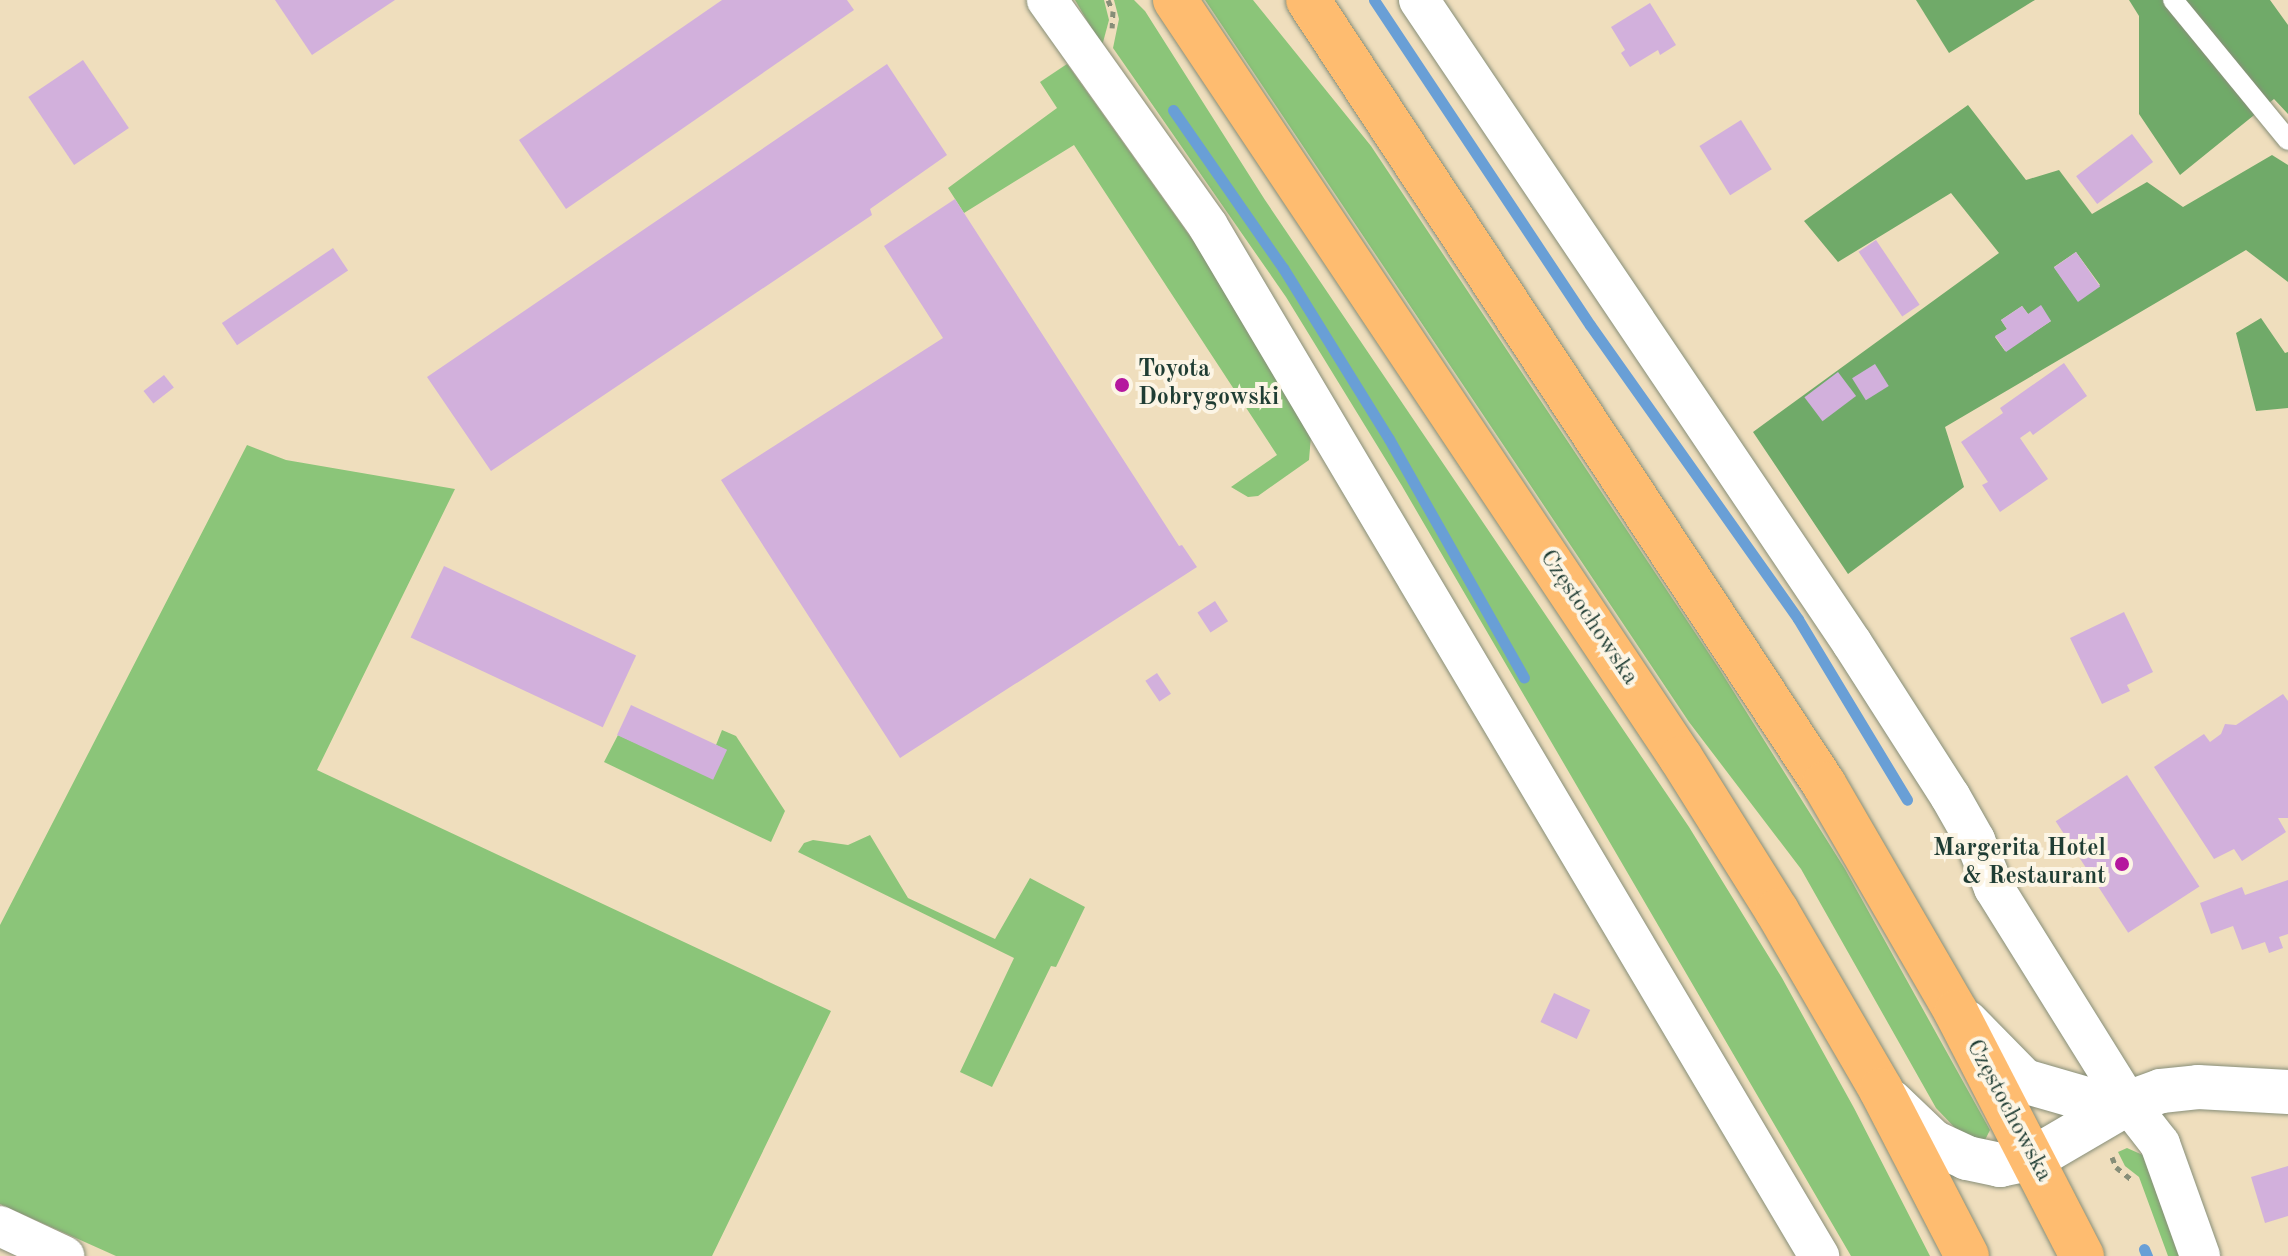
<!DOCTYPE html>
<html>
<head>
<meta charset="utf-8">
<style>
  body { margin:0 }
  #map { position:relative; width:2288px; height:1256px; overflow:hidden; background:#efdebd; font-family:"Old Standard TT",serif }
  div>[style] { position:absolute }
  .green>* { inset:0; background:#8bc579 }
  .forest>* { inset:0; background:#70aa69 }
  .stream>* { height:11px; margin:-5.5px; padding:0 5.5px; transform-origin:5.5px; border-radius:5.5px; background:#699fd6 }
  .building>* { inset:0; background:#d2b0dc; transform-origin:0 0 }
  .path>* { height:5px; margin-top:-2.5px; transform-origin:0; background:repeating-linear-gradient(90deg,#878e78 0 6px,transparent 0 12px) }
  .roads { filter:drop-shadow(0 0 2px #878e78) drop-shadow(0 0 2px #878e78) }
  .service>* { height:20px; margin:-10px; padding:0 10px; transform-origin:10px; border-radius:10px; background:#fff }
  .minor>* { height:40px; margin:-20px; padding:0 20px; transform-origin:20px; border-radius:20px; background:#fff }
  .tertiary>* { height:44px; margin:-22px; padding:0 22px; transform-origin:22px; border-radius:22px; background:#fff }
  .primary>* { height:44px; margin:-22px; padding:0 22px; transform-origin:22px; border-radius:22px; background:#febc70 }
  .dots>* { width:22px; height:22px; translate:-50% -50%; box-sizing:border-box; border:4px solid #fcf5e5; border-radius:50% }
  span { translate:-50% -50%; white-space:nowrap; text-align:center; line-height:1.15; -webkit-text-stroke:8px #fcf5e5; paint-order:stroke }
  .poi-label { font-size:24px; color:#1f3d34; font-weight:700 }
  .left { translate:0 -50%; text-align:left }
  .right { translate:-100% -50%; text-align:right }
  .street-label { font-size:24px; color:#1f3d34 }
</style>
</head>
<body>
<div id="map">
  <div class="green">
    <i style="clip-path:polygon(1075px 0,1104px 0,1109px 20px,1102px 46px)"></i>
    <i style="clip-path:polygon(1114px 0,1134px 0,1145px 11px,1265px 200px,1689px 827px,1782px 978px,1854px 1108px,1930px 1256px,1851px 1256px,1402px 486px,1286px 297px,1113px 48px,1119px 19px)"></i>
    <i style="clip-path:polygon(1205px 0,1253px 0,1371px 146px,1720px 670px,1845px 869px,1990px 1130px,1985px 1140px,1980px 1142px,1958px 1131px,1936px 1108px,1801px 869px,1689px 722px)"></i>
    <i style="clip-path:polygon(1067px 64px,1194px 242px,1263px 349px,1311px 436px,1309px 460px,1258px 496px,1248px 497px,1231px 487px,1277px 455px,1074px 145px,964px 213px,948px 188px,1057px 108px,1040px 82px)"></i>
    <i style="clip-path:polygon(247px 445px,286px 460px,455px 489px,317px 770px,831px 1011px,712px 1256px,116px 1256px,0 1204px,0 925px)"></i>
    <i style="clip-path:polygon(722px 730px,736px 736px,785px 811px,771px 842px,604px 762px,618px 735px,713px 778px,726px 750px,716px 745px)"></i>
    <i style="clip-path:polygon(870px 835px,908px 898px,995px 939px,1030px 878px,1085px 907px,1056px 967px,1051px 966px,992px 1087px,960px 1072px,1014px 958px,798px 852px,804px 843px,813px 840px,848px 845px)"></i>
    <i style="clip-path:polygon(2127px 1148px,2145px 1156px,2181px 1256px,2168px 1256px,2139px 1177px,2125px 1166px,2118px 1152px)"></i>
  </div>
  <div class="forest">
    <i style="clip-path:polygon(1916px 0,2035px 0,1949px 53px)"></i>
    <i style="clip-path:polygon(2129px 0,2270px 0,2288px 25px,2288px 114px,2274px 99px,2180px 175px,2139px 114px,2139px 16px)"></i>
    <i style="clip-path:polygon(evenodd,1968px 105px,2026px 180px,2059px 170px,2092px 214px,2147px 182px,2183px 207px,2272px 155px,2288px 165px,2288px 282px,2246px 250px,1945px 427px,1964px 487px,1848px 574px,1753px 432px,1999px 253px,1951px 193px,1838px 262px,1804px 221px,1968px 105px,2076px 252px,2100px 285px,2078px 301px,2054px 267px,2076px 252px,1968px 105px,2022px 306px,2028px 314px,2051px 321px,2005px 351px,1995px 337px,2007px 329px,2001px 320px,2022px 306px)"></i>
    <i style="clip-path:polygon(2261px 318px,2285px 353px,2288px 352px,2288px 408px,2256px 411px,2236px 333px)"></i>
  </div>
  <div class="stream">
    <i style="left:1374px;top:0;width:390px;rotate:56.4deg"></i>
    <i style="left:1590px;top:325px;width:360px;rotate:54.7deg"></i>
    <i style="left:1798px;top:619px;width:211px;rotate:58.9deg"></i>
    <i style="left:1173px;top:110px;width:193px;rotate:55.2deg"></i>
    <i style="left:1283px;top:268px;width:201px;rotate:58.2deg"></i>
    <i style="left:1389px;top:439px;width:274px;rotate:60.5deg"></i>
    <i style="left:2144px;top:1249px;width:8px;rotate:67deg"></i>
  </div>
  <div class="building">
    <i style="clip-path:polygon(275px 0,395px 0,312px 55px)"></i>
    <i style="clip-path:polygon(722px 0,847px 0,854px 10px,566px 209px,519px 140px)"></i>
    <i style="clip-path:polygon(1650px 3px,1676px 45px,1660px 55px,1658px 50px,1630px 67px,1621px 53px,1625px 50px,1611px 27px)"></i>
    <i style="left:83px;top:60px;width:82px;height:66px;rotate:56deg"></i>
    <i style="clip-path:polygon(887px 64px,947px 155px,870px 209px,872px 215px,491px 471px,427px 377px)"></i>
    <i style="left:1741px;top:120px;width:58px;height:49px;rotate:58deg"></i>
    <i style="left:2132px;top:134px;width:35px;height:70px;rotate:53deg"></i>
    <i style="clip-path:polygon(955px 199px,1179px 546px,1182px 545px,1197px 567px,900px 758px,721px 480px,943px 338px,884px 246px)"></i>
    <i style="left:1876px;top:240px;width:78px;height:21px;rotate:56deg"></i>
    <i style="left:333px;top:248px;width:27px;height:134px;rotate:56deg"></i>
    <i style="left:2076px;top:252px;width:42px;height:27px;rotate:55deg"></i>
    <i style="clip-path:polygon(2041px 305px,2051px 321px,2006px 352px,1995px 336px,2007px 329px,2001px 320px,2022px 306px,2028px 314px)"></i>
    <i style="clip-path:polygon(2064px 363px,2087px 396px,2033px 435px,2030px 431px,2020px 438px,2048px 479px,2000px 512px,1982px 485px,1988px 482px,1961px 442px,2003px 413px,2000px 408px)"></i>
    <i style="left:1875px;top:364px;width:26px;height:27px;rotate:58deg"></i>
    <i style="left:1838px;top:372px;width:30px;height:42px;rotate:53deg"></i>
    <i style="left:164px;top:375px;width:16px;height:26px;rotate:52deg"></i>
    <i style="left:444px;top:566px;width:212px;height:79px;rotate:25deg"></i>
    <i style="left:1215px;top:601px;width:24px;height:21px;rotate:57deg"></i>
    <i style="clip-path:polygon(2124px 612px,2153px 672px,2127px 685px,2130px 691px,2102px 704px,2070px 638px)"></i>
    <i style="left:1157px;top:673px;width:25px;height:14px;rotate:56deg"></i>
    <i style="clip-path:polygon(2283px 694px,2288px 701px,2288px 818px,2278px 818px,2286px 832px,2242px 861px,2234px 849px,2214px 859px,2154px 767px,2204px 734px,2210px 742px,2221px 734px,2225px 724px,2236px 725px)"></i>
    <i style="left:631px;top:705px;width:106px;height:33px;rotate:25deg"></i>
    <i style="left:2127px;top:775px;width:133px;height:85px;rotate:57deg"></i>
    <i style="clip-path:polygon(2288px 880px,2288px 934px,2279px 937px,2283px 948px,2269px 953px,2265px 942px,2242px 950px,2233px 926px,2211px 934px,2200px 903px,2242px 887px,2245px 895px)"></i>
    <i style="left:1554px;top:993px;width:40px;height:32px;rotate:25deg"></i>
    <i style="clip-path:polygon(2288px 1166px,2288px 1216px,2265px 1223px,2251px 1177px)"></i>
  </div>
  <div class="path">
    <i style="left:1108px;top:0;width:12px;rotate:66deg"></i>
    <i style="left:1113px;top:11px;width:17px;rotate:93deg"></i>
    <i style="left:2112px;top:1157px;width:11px;rotate:68deg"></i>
    <i style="left:2116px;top:1167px;width:19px;rotate:39deg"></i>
  </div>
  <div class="roads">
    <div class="service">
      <i style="left:2173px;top:0;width:181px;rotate:50.6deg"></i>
    </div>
    <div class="minor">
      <i style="left:1047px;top:0;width:277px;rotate:54.5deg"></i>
      <i style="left:1208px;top:226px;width:1198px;rotate:59.32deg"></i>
      <i style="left:1419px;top:0;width:775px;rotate:56.04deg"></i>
      <i style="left:1852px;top:643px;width:182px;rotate:57.4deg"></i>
      <i style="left:1950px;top:796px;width:51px;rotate:60.4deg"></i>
      <i style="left:1975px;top:840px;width:52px;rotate:68.4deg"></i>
      <i style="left:1994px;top:888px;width:253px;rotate:58.1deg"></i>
      <i style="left:2128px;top:1103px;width:52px;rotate:52deg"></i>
      <i style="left:2160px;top:1144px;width:119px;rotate:70.3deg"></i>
      <i style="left:0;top:1226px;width:71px;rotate:25.1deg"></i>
    </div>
    <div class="tertiary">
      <i style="left:1966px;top:1022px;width:83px;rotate:45.5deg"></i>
      <i style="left:2024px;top:1081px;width:69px;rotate:16.1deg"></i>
      <i style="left:2090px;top:1100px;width:38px;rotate:5deg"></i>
      <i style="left:1890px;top:1101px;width:59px;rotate:43.6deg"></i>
      <i style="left:1933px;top:1142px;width:38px;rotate:25deg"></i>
      <i style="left:1967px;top:1158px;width:34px;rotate:12deg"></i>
      <i style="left:2000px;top:1165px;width:35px;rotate:-12deg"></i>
      <i style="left:2034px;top:1158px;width:109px;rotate:-30.3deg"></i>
      <i style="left:2128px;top:1103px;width:35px;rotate:-20deg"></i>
      <i style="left:2161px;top:1091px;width:37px;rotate:-6deg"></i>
      <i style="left:2198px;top:1087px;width:90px;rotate:3.2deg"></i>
    </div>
    <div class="primary">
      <i style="left:1175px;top:0;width:911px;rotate:56.28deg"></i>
      <i style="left:1681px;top:758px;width:181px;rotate:57.9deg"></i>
      <i style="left:1777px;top:911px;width:207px;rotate:59.8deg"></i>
      <i style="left:1881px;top:1090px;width:187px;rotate:62.6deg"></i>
      <i style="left:1308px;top:0;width:939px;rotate:56.65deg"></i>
      <i style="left:1824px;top:784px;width:263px;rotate:59.9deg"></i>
      <i style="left:1956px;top:1012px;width:275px;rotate:62.7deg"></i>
    </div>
  </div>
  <div class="dots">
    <i style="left:1122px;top:385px;background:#b5179e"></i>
    <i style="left:2122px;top:864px;background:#b5179e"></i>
  </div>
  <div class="poi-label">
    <span class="left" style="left:1138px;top:385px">Toyota<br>Dobrygowski</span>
    <span class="right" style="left:2106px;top:864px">Margerita Hotel<br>&amp; Restaurant</span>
  </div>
  <div class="street-label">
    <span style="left:1588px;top:618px;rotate:56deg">Częstochowska</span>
    <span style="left:2008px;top:1111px;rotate:62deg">Częstochowska</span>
  </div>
</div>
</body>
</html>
